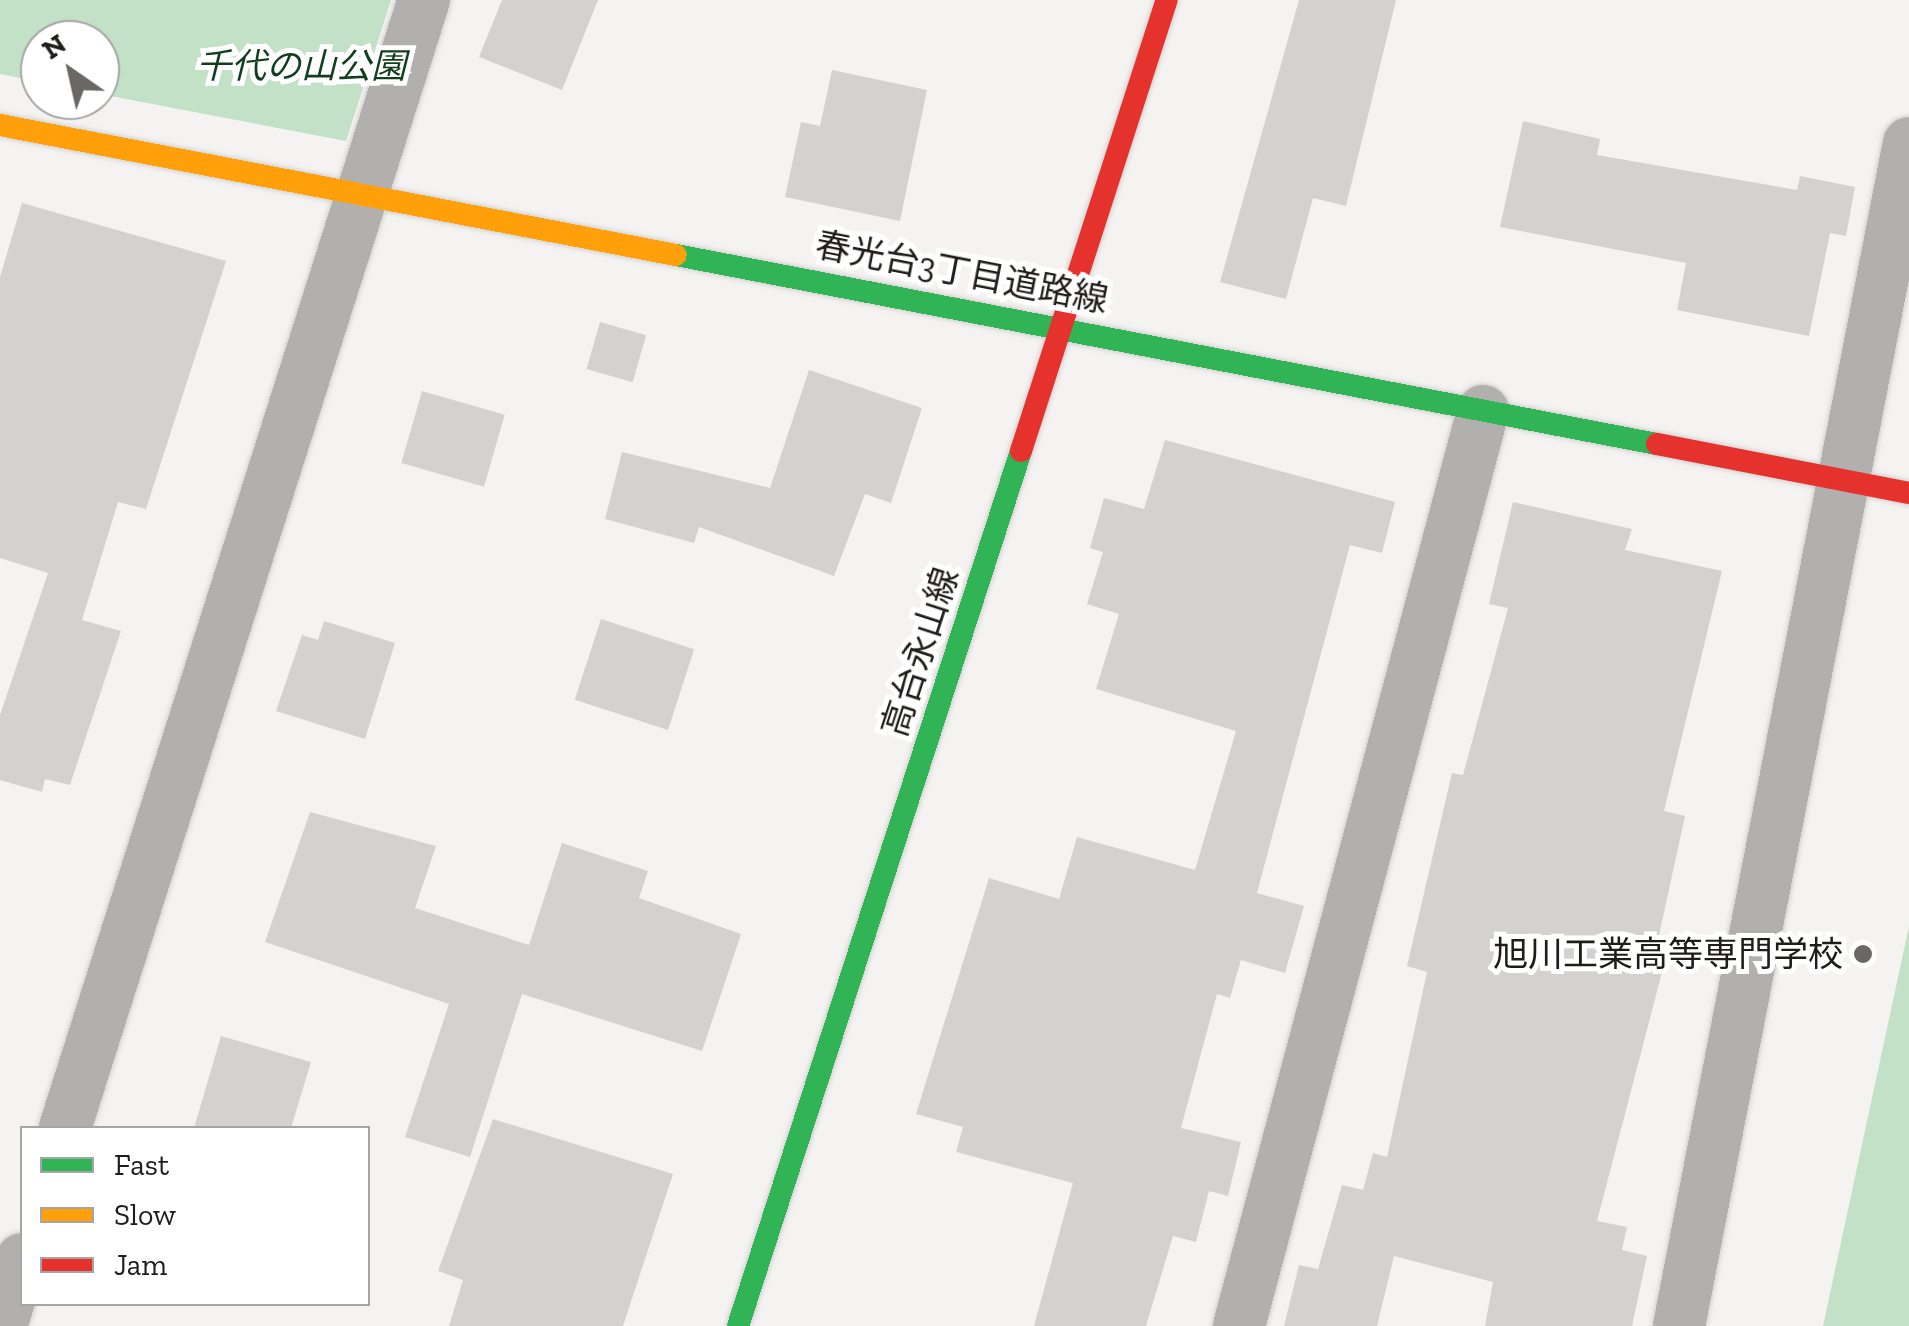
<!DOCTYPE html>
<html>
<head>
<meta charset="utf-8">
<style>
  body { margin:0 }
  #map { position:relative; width:1909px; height:1326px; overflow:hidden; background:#f5f3f1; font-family:"Zilla Slab","Noto Sans JP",serif }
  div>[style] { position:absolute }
  .green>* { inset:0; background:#c2e1c6 }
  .building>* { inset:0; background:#d4d2d1; transform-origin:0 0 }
  .roads { filter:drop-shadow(0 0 2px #d2d1d0) drop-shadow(0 0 2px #d2d1d0) }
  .street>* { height:52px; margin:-26px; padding:0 26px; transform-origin:26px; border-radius:26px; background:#b1b0af }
  .fast>* { height:22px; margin:-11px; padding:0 11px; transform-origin:11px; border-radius:11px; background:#30b455 }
  .slow>* { height:22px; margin:-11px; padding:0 11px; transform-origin:11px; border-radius:11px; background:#ff9f0a }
  .jam>* { height:22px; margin:-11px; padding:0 11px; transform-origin:11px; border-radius:11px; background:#e5322d }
  .dots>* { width:28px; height:28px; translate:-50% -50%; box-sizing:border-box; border:5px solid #fff; border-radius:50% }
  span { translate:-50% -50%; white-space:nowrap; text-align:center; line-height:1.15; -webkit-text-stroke:10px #fff; paint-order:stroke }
  .park-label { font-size:35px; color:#113f1e; font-style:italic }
  .street-label { font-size:35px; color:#1e1d1b }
  .poi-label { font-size:35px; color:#1e1d1b }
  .right { translate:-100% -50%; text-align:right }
  .legend { position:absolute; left:20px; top:1126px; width:350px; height:180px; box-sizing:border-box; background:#fff; border:2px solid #a5a5a4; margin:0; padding:12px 18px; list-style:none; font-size:30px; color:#1e1d1b }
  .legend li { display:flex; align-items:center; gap:20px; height:50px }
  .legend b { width:50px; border:2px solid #a5a5a4 }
  .north { position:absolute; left:20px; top:20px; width:100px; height:100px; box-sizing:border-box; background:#fff; border:2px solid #a5a5a4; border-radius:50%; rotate:326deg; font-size:28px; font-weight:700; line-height:40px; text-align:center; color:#1e1d1b }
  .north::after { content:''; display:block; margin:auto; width:35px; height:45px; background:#696866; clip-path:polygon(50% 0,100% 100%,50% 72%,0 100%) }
</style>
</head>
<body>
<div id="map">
  <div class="green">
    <i style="clip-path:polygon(0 0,391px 0,346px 141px,100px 94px,100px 40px,40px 40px,40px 82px,0 74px)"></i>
    <i style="clip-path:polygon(1909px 926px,1909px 1326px,1823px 1326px)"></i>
  </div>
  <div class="building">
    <i style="clip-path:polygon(502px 0,598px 0,562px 90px,479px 57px)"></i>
    <i style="clip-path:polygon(1299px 0,1396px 0,1346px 206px,1313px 198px,1286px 299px,1220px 282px)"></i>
    <i style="clip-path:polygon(832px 70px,927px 90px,900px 221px,785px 197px,801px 122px,820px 126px)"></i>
    <i style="clip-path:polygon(1523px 121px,1600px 139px,1597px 155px,1797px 190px,1800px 176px,1855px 187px,1846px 236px,1830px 233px,1809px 336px,1677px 310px,1686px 263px,1500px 227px)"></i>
    <i style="clip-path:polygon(22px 203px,226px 261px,146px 509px,118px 502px,82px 620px,121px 631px,70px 785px,45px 779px,42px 792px,0 780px,0 715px,48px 573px,0 558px,0 277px)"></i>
    <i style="left:600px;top:322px;width:48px;height:49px;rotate:16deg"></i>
    <i style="clip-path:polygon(809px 370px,922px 408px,891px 503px,865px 494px,834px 576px,699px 527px,694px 543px,605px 519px,622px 452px,770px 488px)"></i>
    <i style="left:422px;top:391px;width:86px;height:75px;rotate:16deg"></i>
    <i style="clip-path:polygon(1165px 440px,1395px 502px,1382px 553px,1350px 545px,1257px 893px,1304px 906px,1285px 973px,1241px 960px,1230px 998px,1217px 994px,1181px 1128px,1241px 1142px,1228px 1196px,1209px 1191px,1196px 1242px,1173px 1236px,1146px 1326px,1034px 1326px,1073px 1183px,956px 1152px,963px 1127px,916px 1114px,989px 878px,1059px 899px,1077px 837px,1195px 870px,1236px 731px,1096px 689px,1119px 614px,1087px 604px,1103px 552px,1090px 548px,1104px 498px,1144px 509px)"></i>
    <i style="clip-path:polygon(1513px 502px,1632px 529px,1625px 550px,1722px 571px,1664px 811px,1685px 816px,1655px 954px,1666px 957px,1597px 1221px,1627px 1227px,1622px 1250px,1647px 1256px,1632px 1326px,1485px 1326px,1493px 1282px,1394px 1256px,1377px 1326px,1284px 1326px,1299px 1265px,1318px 1269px,1342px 1185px,1363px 1190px,1373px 1153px,1387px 1157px,1427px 972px,1407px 966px,1452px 773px,1463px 775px,1508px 608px,1489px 604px)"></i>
    <i style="left:601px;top:619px;width:98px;height:85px;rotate:18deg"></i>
    <i style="clip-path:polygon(324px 621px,395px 643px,365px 739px,276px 711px,302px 635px,318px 640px)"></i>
    <i style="clip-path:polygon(310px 812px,436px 846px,415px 908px,529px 945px,562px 843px,648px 871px,639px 898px,741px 934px,702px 1051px,522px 994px,470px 1157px,405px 1137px,449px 1004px,265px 942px)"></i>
    <i style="clip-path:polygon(221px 1036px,311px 1062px,291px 1128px,194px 1128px)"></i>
    <i style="clip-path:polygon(493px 1119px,673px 1174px,623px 1326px,449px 1326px,463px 1280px,438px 1271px)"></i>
  </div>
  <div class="roads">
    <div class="street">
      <i style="left:65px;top:1128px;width:1184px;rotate:-72.35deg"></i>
      <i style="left:1px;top:1326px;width:70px;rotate:-72.6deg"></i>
      <i style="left:1239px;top:1326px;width:947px;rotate:-75.07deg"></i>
      <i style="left:1679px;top:1326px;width:1205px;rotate:-79deg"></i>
    </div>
    <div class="fast">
      <i style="left:676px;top:255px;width:999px;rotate:10.91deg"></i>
      <i style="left:738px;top:1326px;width:920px;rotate:-72.08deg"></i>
    </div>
    <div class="slow">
      <i style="left:0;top:125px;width:688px;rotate:10.89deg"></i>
    </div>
    <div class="jam">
      <i style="left:1657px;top:444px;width:257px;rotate:11deg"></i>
      <i style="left:1021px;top:451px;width:474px;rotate:-72.1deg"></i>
    </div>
  </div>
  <div class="dots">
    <i style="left:1863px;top:954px;background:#696866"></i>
  </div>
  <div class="park-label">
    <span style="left:301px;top:66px">千代の山公園</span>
  </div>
  <div class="street-label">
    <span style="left:962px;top:272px;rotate:11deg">春光台3丁目道路線</span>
    <span style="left:920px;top:652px;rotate:-72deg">高台永山線</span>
  </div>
  <div class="poi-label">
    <span class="right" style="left:1843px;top:954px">旭川工業高等専門学校</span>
  </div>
  <ul class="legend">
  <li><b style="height:12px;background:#30b455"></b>Fast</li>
  <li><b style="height:12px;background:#ff9f0a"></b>Slow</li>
  <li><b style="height:12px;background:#e5322d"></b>Jam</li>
  </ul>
  <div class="north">N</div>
</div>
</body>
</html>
